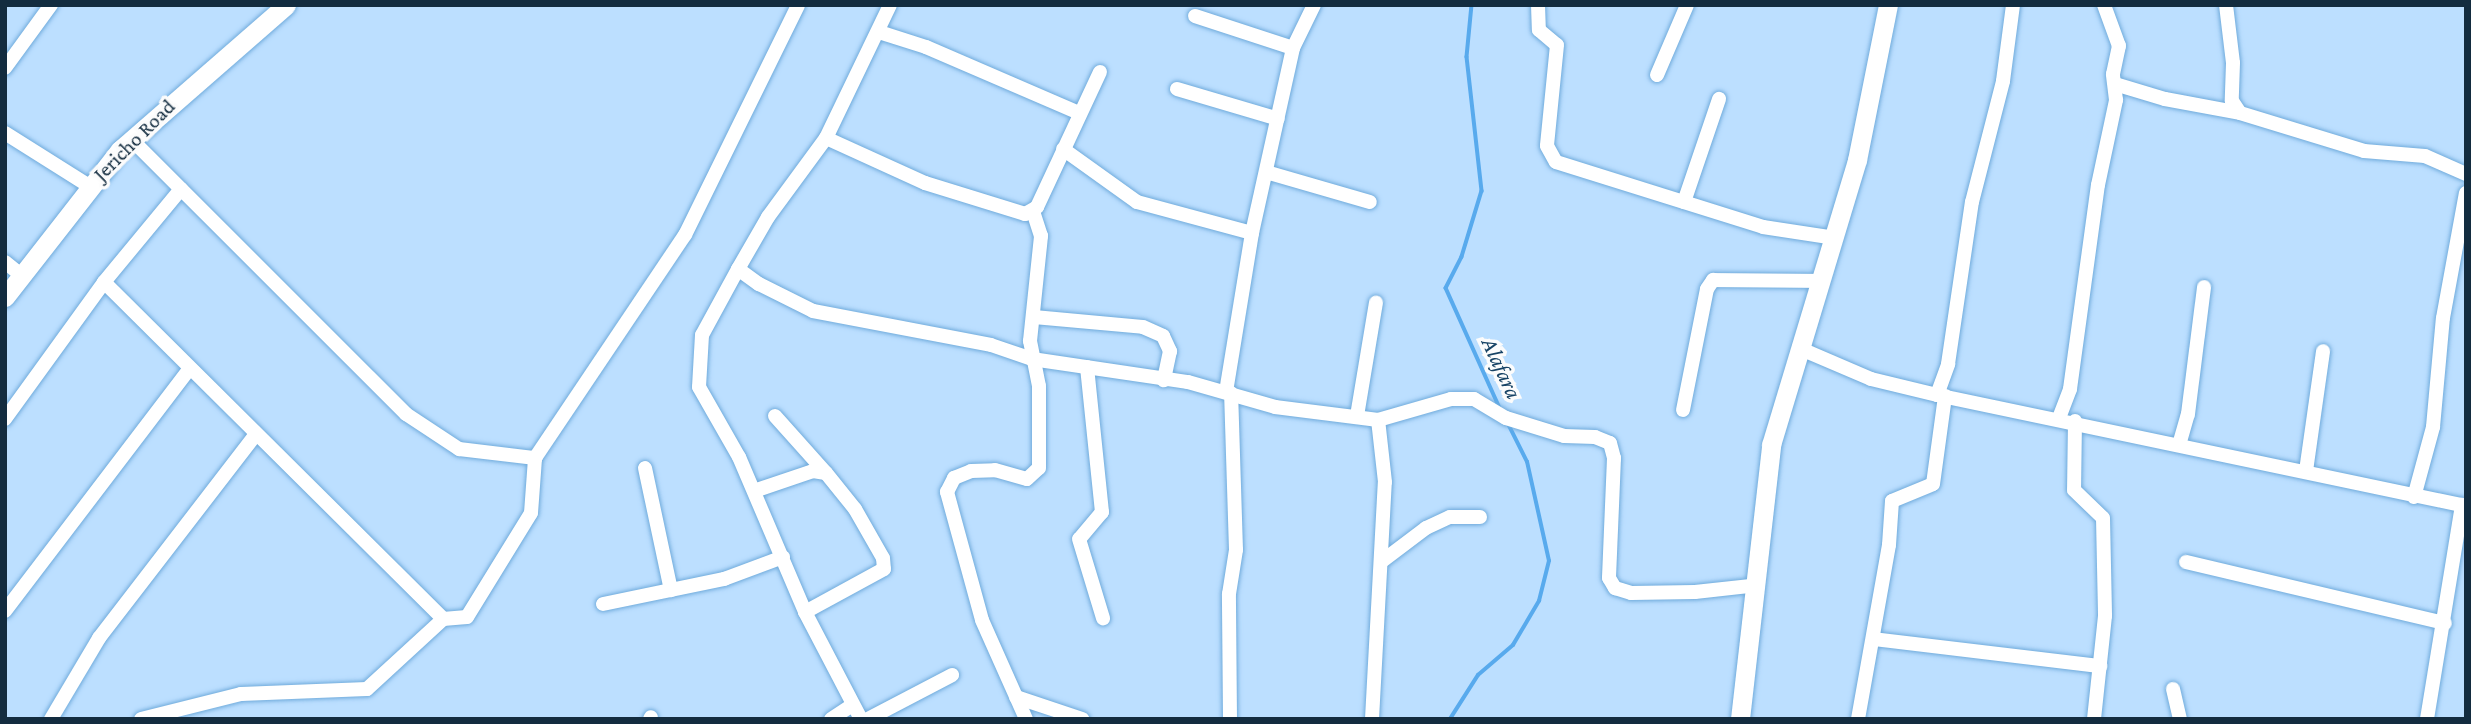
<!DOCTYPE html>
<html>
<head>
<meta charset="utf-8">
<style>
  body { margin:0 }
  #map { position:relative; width:2471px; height:724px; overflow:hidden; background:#bcdfff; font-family:"Crimson Pro",serif }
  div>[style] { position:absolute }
  .stream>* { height:3.5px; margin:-1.75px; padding:0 1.75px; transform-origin:1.75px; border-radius:1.75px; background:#58aaed }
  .roads { filter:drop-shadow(0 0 2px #70abdc) drop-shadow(0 0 2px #70abdc) }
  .street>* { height:14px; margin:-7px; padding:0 7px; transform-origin:7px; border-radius:7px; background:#fff }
  .secondary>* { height:19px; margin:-9.5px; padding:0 9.5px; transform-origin:9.5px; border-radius:9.5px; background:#fff }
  span { translate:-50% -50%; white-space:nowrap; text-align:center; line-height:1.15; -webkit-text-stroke:7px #fcfcfc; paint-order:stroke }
  .street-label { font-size:21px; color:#132c3f }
  .water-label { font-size:23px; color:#174365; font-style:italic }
  .frame { position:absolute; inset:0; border:7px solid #132c3f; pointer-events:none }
</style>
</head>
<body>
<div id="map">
  <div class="stream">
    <i style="left:1472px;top:5px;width:52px;rotate:95.5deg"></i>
    <i style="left:1467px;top:57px;width:135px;rotate:83.6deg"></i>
    <i style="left:1482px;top:191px;width:69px;rotate:106.9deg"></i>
    <i style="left:1462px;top:257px;width:35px;rotate:117deg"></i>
    <i style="left:1446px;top:288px;width:132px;rotate:65.8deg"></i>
    <i style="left:1450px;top:719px;width:52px;rotate:-57.5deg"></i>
    <i style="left:1478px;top:675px;width:46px;rotate:-40.6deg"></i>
    <i style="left:1513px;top:645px;width:51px;rotate:-59.4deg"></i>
    <i style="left:1539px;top:601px;width:41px;rotate:-76deg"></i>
    <i style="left:1549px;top:561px;width:101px;rotate:-102.5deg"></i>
    <i style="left:1527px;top:462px;width:42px;rotate:-116.6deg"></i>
  </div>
  <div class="roads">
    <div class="street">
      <i style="left:890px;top:5px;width:148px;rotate:115.7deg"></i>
      <i style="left:826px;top:138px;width:98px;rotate:126.3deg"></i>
      <i style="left:768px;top:217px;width:60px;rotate:120deg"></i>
      <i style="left:738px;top:269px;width:26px;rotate:36deg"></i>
      <i style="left:759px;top:284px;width:60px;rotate:26.6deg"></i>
      <i style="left:813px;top:311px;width:181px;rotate:10.8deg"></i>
      <i style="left:991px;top:345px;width:43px;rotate:18.9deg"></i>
      <i style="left:1032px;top:359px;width:158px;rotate:8.4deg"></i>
      <i style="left:1188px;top:382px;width:91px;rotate:16deg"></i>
      <i style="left:1275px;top:407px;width:104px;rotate:7.2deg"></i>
      <i style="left:1378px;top:420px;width:76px;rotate:-16deg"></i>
      <i style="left:1451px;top:399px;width:23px"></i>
      <i style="left:1474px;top:399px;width:37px;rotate:31deg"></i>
      <i style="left:1506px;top:418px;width:61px;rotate:17.2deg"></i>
      <i style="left:1564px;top:436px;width:31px;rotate:2deg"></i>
      <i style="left:1595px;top:437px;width:16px;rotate:22deg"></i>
      <i style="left:1610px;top:443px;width:16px;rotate:75deg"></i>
      <i style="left:1614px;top:458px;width:120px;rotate:92.4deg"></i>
      <i style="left:1609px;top:578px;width:12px;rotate:59deg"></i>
      <i style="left:1615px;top:588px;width:17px;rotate:17deg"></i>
      <i style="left:1631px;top:593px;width:64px;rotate:-0.9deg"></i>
      <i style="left:1695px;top:592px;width:63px;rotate:-6.3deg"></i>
      <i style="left:1538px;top:5px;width:25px;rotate:88deg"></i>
      <i style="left:1539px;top:30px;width:23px;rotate:40deg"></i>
      <i style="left:1557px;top:45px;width:101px;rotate:95.7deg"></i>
      <i style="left:1547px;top:146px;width:18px;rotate:61deg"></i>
      <i style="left:1556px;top:162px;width:217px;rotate:17.4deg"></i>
      <i style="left:1763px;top:227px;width:73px;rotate:8.7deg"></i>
      <i style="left:2226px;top:5px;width:58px;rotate:83.1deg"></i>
      <i style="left:2233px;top:63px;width:38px;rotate:92deg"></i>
      <i style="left:2232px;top:101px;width:14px;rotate:56deg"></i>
      <i style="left:2240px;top:113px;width:130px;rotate:17deg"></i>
      <i style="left:2364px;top:151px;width:61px;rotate:4.7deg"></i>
      <i style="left:2425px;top:156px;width:45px;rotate:23.7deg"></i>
      <i style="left:1195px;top:16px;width:103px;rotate:18.1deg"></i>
      <i style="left:1293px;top:48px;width:48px;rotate:-64deg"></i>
      <i style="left:879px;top:32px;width:49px;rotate:17.7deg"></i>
      <i style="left:926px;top:47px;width:167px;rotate:23.3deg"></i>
      <i style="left:5px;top:68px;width:78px;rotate:-53.9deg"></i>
      <i style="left:1657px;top:75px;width:76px;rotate:-66.8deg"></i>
      <i style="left:2115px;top:84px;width:52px;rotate:16.7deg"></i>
      <i style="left:2165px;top:99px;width:76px;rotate:10.6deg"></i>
      <i style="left:1177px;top:89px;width:105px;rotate:16.5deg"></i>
      <i style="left:5px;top:133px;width:99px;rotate:32.2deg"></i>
      <i style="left:826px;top:138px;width:109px;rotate:24.4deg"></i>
      <i style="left:925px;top:183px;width:105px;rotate:17.2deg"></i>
      <i style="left:1025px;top:214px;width:14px;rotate:-30deg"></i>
      <i style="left:1037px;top:207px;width:149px;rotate:-65deg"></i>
      <i style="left:131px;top:139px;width:389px;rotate:45deg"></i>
      <i style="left:406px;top:414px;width:64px;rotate:33.4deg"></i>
      <i style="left:459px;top:449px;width:77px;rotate:6.8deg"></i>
      <i style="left:535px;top:458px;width:269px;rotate:-56.1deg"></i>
      <i style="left:685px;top:235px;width:256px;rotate:-63.8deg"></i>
      <i style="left:1063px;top:149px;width:91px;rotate:35.6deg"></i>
      <i style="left:1137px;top:202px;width:119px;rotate:15.1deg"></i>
      <i style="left:1252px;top:233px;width:160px;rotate:99.3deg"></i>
      <i style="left:1266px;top:172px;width:108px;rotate:16.1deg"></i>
      <i style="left:181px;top:189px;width:121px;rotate:129.6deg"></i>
      <i style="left:104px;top:282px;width:478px;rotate:44.8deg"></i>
      <i style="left:443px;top:619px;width:24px;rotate:-5deg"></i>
      <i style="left:467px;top:617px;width:122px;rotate:-58.4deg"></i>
      <i style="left:531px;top:513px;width:55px;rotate:-85.8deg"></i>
      <i style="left:1684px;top:202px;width:109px;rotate:-71.2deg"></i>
      <i style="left:1252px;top:233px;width:189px;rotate:-77.5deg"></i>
      <i style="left:5px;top:262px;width:21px;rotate:39deg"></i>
      <i style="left:738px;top:269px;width:75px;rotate:118.6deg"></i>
      <i style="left:702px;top:335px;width:52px;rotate:93.3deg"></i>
      <i style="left:699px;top:387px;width:81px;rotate:60.3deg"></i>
      <i style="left:739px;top:457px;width:168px;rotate:66.9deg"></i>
      <i style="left:805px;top:612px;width:121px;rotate:62.4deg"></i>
      <i style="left:1034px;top:317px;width:109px;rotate:5.2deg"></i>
      <i style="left:1143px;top:327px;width:22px;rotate:24deg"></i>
      <i style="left:1163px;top:336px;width:17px;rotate:65deg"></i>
      <i style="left:1170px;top:351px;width:30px;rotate:102deg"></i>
      <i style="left:1801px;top:349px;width:76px;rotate:23.2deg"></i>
      <i style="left:1871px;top:379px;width:68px;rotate:13.6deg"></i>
      <i style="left:1937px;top:395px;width:541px;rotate:11.85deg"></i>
      <i style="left:1087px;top:367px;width:146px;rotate:84.1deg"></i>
      <i style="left:1102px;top:512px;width:35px;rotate:130deg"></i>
      <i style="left:1079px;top:539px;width:83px;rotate:73.1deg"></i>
      <i style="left:1937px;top:395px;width:33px;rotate:-70deg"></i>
      <i style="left:1948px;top:364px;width:164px;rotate:-81.6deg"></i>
      <i style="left:1972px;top:202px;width:125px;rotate:-75.6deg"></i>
      <i style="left:2003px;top:81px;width:77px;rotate:-82.5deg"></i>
      <i style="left:1683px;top:410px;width:123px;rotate:-78.8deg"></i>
      <i style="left:1707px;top:289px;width:11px;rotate:-56deg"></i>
      <i style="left:1713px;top:280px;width:109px;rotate:0.5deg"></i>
      <i style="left:775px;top:416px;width:76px;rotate:48.2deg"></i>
      <i style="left:1357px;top:416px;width:115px;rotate:-80.5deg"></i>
      <i style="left:2059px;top:418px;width:31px;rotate:-69deg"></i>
      <i style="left:2070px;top:389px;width:206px;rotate:-82.2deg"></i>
      <i style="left:2098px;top:185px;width:87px;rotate:-78deg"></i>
      <i style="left:2116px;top:100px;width:26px;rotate:-97deg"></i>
      <i style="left:2113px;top:74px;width:29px;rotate:-78deg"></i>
      <i style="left:2119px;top:46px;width:44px;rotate:-110.1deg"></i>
      <i style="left:5px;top:419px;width:169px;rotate:-54.1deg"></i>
      <i style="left:2075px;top:421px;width:69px;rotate:90.8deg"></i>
      <i style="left:2074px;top:490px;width:40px;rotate:44deg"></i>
      <i style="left:2103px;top:518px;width:98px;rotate:88.8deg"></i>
      <i style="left:2105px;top:616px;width:104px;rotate:96.1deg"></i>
      <i style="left:2179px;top:445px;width:32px;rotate:-74deg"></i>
      <i style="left:2188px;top:414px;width:128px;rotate:-82.8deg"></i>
      <i style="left:645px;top:468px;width:125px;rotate:78deg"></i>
      <i style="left:2306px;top:471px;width:121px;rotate:-81.9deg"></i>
      <i style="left:754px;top:491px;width:62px;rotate:-18.7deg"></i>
      <i style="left:813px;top:471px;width:13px;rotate:9deg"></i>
      <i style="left:826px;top:473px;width:46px;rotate:51.1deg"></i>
      <i style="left:855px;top:509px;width:56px;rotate:60.3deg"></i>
      <i style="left:883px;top:558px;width:11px;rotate:85deg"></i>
      <i style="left:884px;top:569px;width:90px;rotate:151.4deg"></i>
      <i style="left:2414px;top:497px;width:73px;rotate:-74.8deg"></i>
      <i style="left:2433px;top:427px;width:109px;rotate:-84.8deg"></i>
      <i style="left:2443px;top:318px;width:127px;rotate:-79.6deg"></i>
      <i style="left:1381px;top:562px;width:56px;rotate:-37.1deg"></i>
      <i style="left:1426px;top:528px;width:26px;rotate:-25deg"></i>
      <i style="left:1450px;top:517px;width:30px"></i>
      <i style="left:2186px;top:562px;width:266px;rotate:13.3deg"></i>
      <i style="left:603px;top:604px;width:124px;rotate:-11.7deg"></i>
      <i style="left:724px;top:579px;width:63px;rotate:-20.4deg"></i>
      <i style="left:5px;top:611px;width:305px;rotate:-52.7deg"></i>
      <i style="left:1873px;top:639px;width:229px;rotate:6.8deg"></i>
      <i style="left:2173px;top:689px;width:31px;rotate:77deg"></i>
      <i style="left:1016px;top:697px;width:70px;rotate:18.4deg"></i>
      <i style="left:51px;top:719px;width:94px;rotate:-59.3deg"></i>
      <i style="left:99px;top:638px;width:257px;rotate:-52.4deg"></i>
      <i style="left:141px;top:719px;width:103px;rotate:-14deg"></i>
      <i style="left:241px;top:694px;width:126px;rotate:-2.3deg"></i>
      <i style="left:367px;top:689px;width:103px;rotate:-42.6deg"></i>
      <i style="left:650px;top:719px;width:2px;rotate:-63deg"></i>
      <i style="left:831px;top:719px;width:24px;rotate:-33deg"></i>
      <i style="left:868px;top:719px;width:95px;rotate:-27.6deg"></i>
      <i style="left:1026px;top:719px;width:108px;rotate:-114deg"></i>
      <i style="left:982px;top:620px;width:133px;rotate:-105.3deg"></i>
      <i style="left:947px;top:492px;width:16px;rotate:-63deg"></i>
      <i style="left:954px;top:478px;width:18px;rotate:-22deg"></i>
      <i style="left:971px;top:471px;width:24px;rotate:-2deg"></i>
      <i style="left:995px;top:470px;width:33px;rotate:16deg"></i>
      <i style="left:1027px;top:479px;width:16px;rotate:-43deg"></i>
      <i style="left:1039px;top:468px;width:82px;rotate:-90deg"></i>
      <i style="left:1039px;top:386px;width:46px;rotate:-101.3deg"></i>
      <i style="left:1030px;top:341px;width:106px;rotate:-84deg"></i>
      <i style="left:1041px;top:236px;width:26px;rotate:-108deg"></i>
      <i style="left:1230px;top:719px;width:125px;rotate:-90.5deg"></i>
      <i style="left:1229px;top:594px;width:45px;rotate:-81deg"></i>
      <i style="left:1236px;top:550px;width:157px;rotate:-91.8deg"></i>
      <i style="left:1372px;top:719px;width:237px;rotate:-86.9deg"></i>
      <i style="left:1385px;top:482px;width:62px;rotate:-96.4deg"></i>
      <i style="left:1858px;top:719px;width:177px;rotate:-79.9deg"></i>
      <i style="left:1889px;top:545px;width:44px;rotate:-86.1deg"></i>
      <i style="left:1892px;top:501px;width:44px;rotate:-22.5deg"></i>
      <i style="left:1933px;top:484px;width:89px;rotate:-82.2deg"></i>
      <i style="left:2427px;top:719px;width:217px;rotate:-80.7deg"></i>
    </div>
    <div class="secondary">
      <i style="left:5px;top:297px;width:187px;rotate:-52deg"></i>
      <i style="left:120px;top:150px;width:220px;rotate:-41.1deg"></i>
      <i style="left:1740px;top:719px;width:276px;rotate:-83.5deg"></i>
      <i style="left:1771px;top:445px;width:298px;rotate:-73.2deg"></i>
      <i style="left:1857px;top:160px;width:158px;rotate:-78.7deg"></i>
    </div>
  </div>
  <div class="street-label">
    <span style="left:134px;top:140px;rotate:-45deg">Jericho Road</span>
  </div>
  <div class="water-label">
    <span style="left:1502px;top:368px;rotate:65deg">Alafara</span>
  </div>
  <div class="frame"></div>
</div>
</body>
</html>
